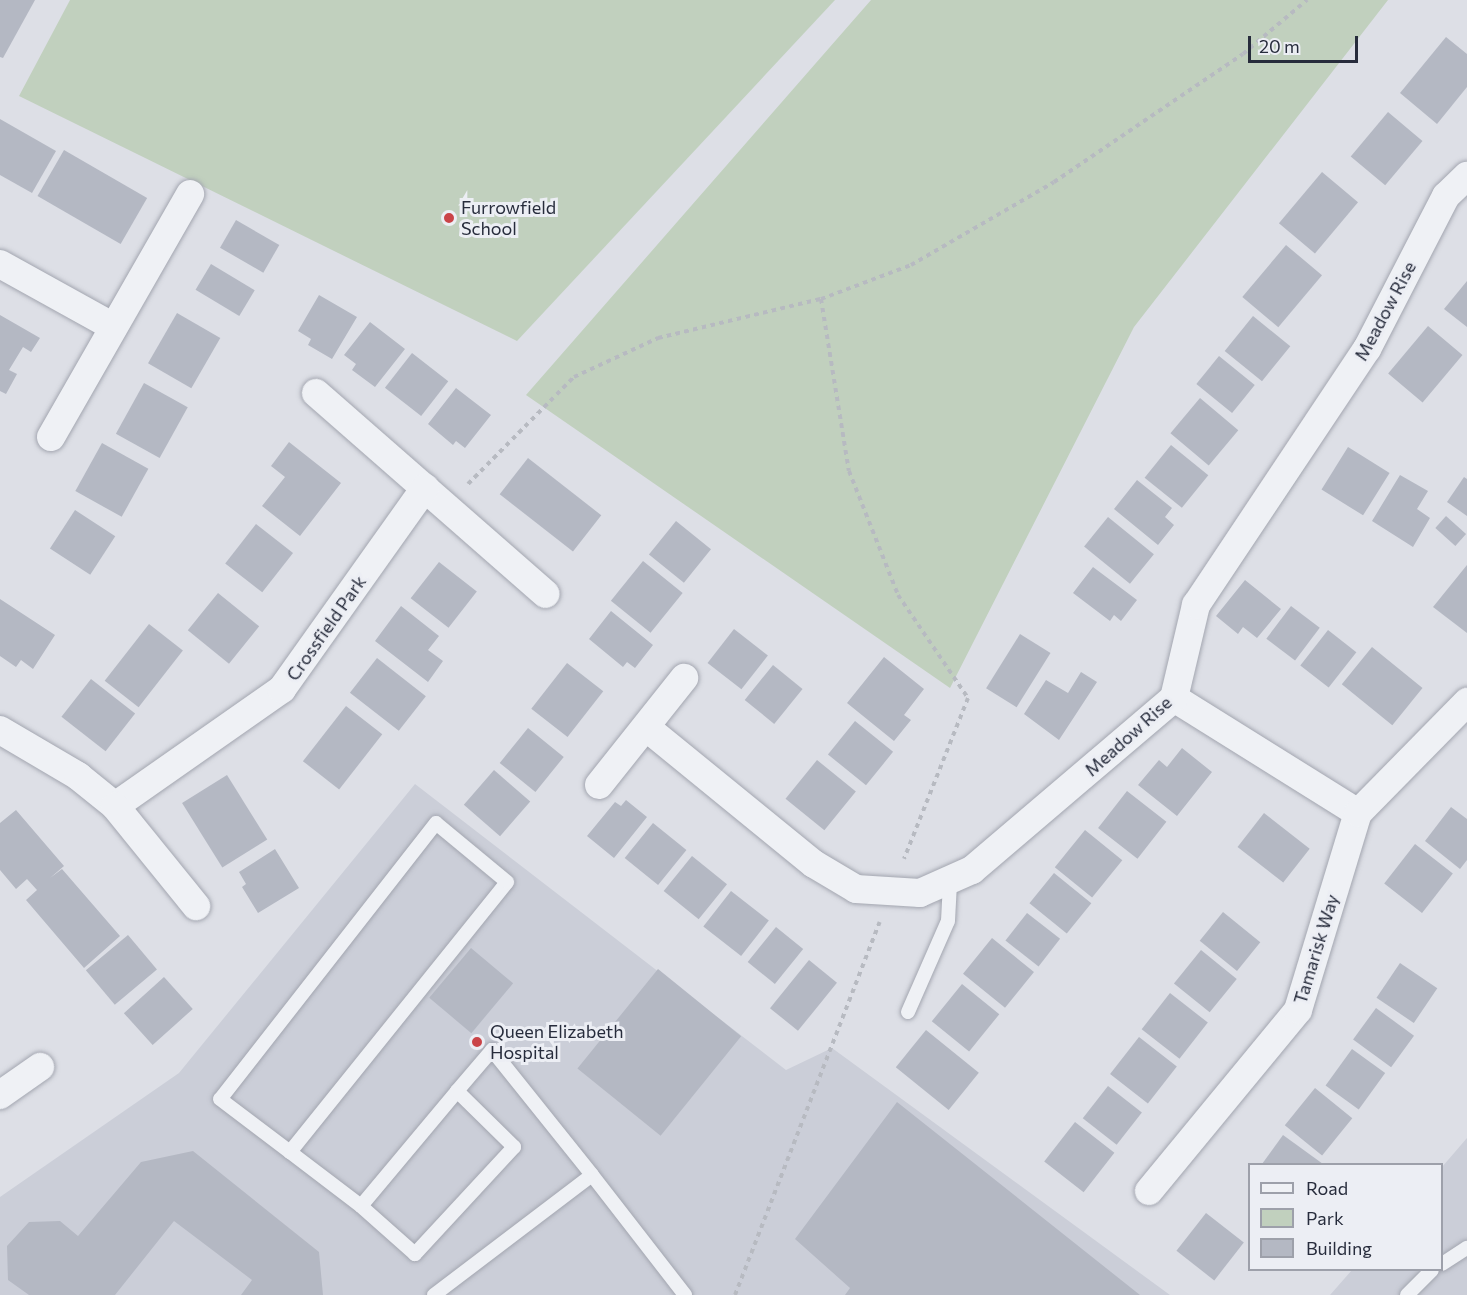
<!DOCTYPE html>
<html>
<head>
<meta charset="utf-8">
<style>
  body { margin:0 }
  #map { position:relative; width:1467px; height:1295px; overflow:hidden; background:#dddfe6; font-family:Commissioner,sans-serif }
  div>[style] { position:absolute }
  .built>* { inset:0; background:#cbced8 }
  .green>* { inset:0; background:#c1d0be }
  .building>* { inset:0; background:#b4b8c3; transform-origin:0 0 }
  .path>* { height:4px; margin-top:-2px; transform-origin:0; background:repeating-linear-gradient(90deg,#b7bac1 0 4.5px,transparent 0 9px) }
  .roads { filter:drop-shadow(0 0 2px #a3a6b0) drop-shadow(0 0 2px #a3a6b0) }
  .service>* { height:14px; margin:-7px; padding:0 7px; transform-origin:7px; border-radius:7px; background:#eff1f5 }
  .minor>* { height:28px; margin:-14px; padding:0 14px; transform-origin:14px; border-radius:14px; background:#eff1f5 }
  .dots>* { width:16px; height:16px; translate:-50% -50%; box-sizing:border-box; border:3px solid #eceef4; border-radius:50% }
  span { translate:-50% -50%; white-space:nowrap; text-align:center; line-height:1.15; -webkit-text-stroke:6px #eceef4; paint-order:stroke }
  .poi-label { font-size:18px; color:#272c3c }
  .left { translate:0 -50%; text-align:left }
  .street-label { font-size:18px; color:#272c3c }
  .legend { position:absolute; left:1248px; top:1163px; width:195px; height:108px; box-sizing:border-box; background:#eceef4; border:2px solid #9da0aa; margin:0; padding:8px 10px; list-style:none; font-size:18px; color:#272c3c }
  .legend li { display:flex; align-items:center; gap:12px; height:30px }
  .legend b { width:30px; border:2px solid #9da0aa }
  .scale { position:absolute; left:1248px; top:36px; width:110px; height:27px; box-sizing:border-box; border:3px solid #272c3c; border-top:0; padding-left:8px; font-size:18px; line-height:21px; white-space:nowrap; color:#272c3c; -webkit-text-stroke:4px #eceef4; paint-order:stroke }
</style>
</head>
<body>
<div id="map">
  <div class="built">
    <i style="clip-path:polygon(415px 784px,786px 1070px,832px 1048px,1170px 1295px,0 1295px,0 1197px,179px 1073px)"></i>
    <i style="clip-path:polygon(1467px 1138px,1467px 1295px,1330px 1295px,1352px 1270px,1442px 1270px,1442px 1167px)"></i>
  </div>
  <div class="green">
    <i style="clip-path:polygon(70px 0,835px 0,517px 341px,19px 96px)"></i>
    <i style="clip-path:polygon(871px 0,1388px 0,1134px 327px,950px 688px,526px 395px)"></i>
  </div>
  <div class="building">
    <i style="clip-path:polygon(0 0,35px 0,3px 58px,0 57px)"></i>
    <i style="clip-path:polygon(1446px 37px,1467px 54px,1467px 87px,1437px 124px,1400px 93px)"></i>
    <i style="left:1388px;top:112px;width:45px;height:58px;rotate:40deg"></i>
    <i style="clip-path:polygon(0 119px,56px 151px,32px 193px,0 175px)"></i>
    <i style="left:64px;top:150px;width:96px;height:53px;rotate:30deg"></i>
    <i style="left:1322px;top:172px;width:47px;height:67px;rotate:40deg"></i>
    <i style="left:236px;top:220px;width:50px;height:32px;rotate:30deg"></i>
    <i style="left:1286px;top:245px;width:47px;height:68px;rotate:40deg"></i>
    <i style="left:211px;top:264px;width:51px;height:30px;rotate:31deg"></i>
    <i style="clip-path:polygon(1467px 281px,1467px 327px,1444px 309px)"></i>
    <i style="clip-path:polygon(319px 295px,357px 317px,332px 359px,308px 345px,311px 339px,298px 331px)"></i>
    <i style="left:177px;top:313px;width:50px;height:58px;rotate:30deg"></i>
    <i style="clip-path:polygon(0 315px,40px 338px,31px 352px,23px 347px,9px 370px,17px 374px,6px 394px,0 391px)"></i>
    <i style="left:1253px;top:316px;width:48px;height:45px;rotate:39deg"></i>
    <i style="clip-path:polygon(370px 322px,405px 349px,375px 387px,352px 370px,356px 364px,344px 355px)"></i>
    <i style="left:1428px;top:326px;width:45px;height:62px;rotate:40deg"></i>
    <i style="left:412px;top:353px;width:46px;height:44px;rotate:38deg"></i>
    <i style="left:1219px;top:356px;width:46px;height:36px;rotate:39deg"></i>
    <i style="left:144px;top:383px;width:50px;height:58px;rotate:29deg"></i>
    <i style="clip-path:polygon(456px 388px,491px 415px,465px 448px,456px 441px,453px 445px,428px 424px)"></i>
    <i style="left:1200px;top:398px;width:50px;height:46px;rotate:40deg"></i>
    <i style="clip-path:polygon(289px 442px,341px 483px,300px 536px,262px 506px,285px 477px,271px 466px)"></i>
    <i style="left:102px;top:443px;width:53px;height:55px;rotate:29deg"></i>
    <i style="left:1171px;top:445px;width:48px;height:42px;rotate:39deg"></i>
    <i style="left:1348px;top:447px;width:49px;height:50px;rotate:32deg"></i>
    <i style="left:528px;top:458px;width:93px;height:46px;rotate:38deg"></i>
    <i style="clip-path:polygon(1400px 475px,1428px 491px,1417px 509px,1430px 518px,1413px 547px,1372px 521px)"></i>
    <i style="clip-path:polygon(1464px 477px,1467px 479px,1467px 516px,1447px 502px)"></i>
    <i style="clip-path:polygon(1137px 480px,1172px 508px,1165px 517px,1174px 525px,1158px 545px,1114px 509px)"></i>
    <i style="left:75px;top:510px;width:48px;height:46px;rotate:33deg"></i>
    <i style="left:1446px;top:516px;width:27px;height:16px;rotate:42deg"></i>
    <i style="left:1108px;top:517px;width:59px;height:38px;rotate:39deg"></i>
    <i style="left:676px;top:521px;width:45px;height:43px;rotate:39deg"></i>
    <i style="left:256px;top:524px;width:47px;height:50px;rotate:38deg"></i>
    <i style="left:643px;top:561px;width:51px;height:51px;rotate:39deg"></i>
    <i style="left:439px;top:562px;width:48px;height:46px;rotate:38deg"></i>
    <i style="clip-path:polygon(1467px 565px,1467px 633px,1433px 607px)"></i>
    <i style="clip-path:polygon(1093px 567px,1137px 600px,1121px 621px,1114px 615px,1110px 621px,1073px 593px)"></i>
    <i style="clip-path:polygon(1245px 580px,1281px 609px,1257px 638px,1243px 627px,1238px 634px,1216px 616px)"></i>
    <i style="left:218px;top:593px;width:53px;height:48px;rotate:39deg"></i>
    <i style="clip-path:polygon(0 599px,55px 635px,33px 669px,21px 660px,16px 667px,0 656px)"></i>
    <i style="clip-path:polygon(401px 606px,439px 636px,428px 650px,443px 661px,428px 682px,375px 641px)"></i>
    <i style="left:1291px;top:606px;width:36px;height:41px;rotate:37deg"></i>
    <i style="clip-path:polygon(611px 611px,653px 645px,635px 668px,627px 662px,623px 667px,589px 639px)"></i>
    <i style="left:149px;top:624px;width:43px;height:72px;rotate:38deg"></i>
    <i style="left:734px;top:629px;width:43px;height:43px;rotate:38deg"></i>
    <i style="left:1328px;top:630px;width:36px;height:45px;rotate:38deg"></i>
    <i style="left:1020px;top:634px;width:36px;height:64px;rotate:32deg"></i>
    <i style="left:1372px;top:647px;width:65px;height:48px;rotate:39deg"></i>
    <i style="clip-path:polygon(884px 657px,924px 689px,904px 715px,911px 720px,894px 741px,847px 703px)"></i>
    <i style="left:377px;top:658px;width:62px;height:44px;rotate:38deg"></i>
    <i style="left:567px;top:663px;width:46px;height:58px;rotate:38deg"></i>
    <i style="left:773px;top:665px;width:38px;height:45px;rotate:39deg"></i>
    <i style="clip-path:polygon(1081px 672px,1097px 682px,1059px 740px,1024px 714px,1046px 680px,1068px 693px)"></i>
    <i style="left:91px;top:679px;width:56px;height:48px;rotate:38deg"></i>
    <i style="left:346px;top:706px;width:46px;height:70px;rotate:38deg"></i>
    <i style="left:855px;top:721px;width:49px;height:43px;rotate:39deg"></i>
    <i style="left:528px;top:728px;width:46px;height:45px;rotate:39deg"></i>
    <i style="clip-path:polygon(1182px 748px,1212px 772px,1177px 816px,1138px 785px,1159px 760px,1167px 767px)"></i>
    <i style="left:817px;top:760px;width:50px;height:50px;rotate:39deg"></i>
    <i style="left:494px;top:770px;width:48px;height:46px;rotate:41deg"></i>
    <i style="left:227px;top:775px;width:76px;height:53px;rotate:58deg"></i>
    <i style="left:1127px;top:791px;width:50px;height:47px;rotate:38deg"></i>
    <i style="clip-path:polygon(626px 800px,647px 817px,614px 858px,587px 836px,615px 802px,621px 806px)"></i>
    <i style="clip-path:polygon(1451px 807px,1467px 819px,1467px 860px,1460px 869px,1425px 841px)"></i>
    <i style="clip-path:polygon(16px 810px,64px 866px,50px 878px,62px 869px,120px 936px,84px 968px,26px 900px,37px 890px,27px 879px,16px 889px,0 870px,0 823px)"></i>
    <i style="left:1264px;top:813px;width:58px;height:43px;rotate:38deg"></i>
    <i style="left:653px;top:823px;width:43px;height:45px;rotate:39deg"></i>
    <i style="left:1085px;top:830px;width:48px;height:48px;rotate:39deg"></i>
    <i style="left:1415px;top:844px;width:48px;height:50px;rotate:38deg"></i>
    <i style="clip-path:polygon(275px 849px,299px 888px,258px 913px,242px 887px,246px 884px,239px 872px)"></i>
    <i style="left:692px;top:856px;width:45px;height:45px;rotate:39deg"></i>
    <i style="left:1054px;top:873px;width:48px;height:39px;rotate:39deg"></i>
    <i style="left:731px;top:891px;width:48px;height:45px;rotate:38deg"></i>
    <i style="left:1223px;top:912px;width:48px;height:37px;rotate:39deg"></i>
    <i style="left:1027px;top:913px;width:42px;height:35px;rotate:38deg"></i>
    <i style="left:776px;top:927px;width:35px;height:45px;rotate:39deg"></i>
    <i style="left:128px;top:935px;width:45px;height:55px;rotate:50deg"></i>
    <i style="left:992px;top:938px;width:54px;height:46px;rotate:39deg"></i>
    <i style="left:471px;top:948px;width:55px;height:65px;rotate:40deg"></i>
    <i style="left:1201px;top:950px;width:46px;height:43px;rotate:39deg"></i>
    <i style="left:809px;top:960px;width:36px;height:62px;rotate:39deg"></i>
    <i style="left:1400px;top:963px;width:45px;height:42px;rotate:34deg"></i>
    <i style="left:658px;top:969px;width:107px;height:128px;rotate:39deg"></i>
    <i style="left:164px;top:977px;width:43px;height:54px;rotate:48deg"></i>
    <i style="left:962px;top:984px;width:48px;height:48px;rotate:39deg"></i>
    <i style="left:1170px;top:993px;width:48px;height:46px;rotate:38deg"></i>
    <i style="left:1376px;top:1008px;width:47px;height:39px;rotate:36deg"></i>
    <i style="left:926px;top:1030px;width:68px;height:48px;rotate:39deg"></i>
    <i style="left:1139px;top:1037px;width:48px;height:47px;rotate:38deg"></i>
    <i style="left:1352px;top:1049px;width:41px;height:45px;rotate:36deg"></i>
    <i style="left:1108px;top:1086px;width:43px;height:41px;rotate:38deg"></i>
    <i style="left:1315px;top:1088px;width:48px;height:48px;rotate:39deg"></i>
    <i style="clip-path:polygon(897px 1102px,1140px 1295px,845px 1295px,850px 1288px,795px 1239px)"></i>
    <i style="left:1075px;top:1122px;width:50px;height:50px;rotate:38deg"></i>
    <i style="clip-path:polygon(1283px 1135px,1323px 1164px,1262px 1164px)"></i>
    <i style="clip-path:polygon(193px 1151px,319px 1252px,323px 1295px,241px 1295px,252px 1280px,174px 1221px,115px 1295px,29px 1295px,8px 1280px,7px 1246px,29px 1222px,60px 1221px,78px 1236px,141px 1162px)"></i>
    <i style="left:1206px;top:1213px;width:48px;height:48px;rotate:38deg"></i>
  </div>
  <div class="path">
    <i style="left:821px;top:299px;width:174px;rotate:80.8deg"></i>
    <i style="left:849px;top:471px;width:133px;rotate:68.4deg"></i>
    <i style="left:898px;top:595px;width:125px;rotate:55.8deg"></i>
    <i style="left:968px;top:698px;width:173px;rotate:111.7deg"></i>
    <i style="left:468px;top:484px;width:151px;rotate:-45.3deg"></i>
    <i style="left:574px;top:377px;width:93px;rotate:-24.9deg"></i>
    <i style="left:658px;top:338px;width:168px;rotate:-13.5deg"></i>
    <i style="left:821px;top:299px;width:96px;rotate:-20.7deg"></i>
    <i style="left:911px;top:265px;width:165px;rotate:-30.1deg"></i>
    <i style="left:1054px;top:182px;width:228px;rotate:-34.1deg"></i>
    <i style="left:1243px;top:54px;width:84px;rotate:-40.2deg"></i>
    <i style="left:735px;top:1295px;width:400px;rotate:-68.8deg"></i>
  </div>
  <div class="roads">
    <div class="service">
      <i style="left:908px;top:1012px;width:99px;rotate:-66.3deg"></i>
      <i style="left:948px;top:921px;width:38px;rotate:-87deg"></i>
      <i style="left:457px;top:1091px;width:80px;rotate:44.5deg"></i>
      <i style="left:514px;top:1147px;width:146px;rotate:132.8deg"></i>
      <i style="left:415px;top:1254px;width:72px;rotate:-138.4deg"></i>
      <i style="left:361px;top:1206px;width:150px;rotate:-50.1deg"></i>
      <i style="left:457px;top:1091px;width:54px;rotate:-49.5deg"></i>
      <i style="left:492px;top:1050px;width:160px;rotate:51.3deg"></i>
      <i style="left:290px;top:1152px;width:346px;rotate:-51.2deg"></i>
      <i style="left:507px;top:882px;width:92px;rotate:-140.3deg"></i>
      <i style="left:436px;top:823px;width:350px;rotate:128deg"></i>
      <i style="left:220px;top:1099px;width:88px;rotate:37.1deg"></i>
      <i style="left:290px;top:1152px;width:89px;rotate:37.3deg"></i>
      <i style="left:1442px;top:1264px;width:30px;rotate:-33deg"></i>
      <i style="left:434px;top:1295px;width:198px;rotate:-37.2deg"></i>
      <i style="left:592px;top:1175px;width:152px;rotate:52.2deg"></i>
      <i style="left:1407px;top:1295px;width:35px;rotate:-45deg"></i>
    </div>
    <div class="minor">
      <i style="left:0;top:264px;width:128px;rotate:29deg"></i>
      <i style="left:316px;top:393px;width:305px;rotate:41.2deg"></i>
      <i style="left:51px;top:437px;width:280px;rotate:-60.2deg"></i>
      <i style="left:1174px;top:698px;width:217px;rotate:32deg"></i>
      <i style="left:647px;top:728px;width:215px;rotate:39.2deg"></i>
      <i style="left:814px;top:864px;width:49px;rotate:30.8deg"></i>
      <i style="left:856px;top:889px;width:64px;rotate:3.6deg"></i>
      <i style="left:920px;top:893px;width:57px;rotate:-23.9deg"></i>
      <i style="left:972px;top:870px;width:265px;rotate:-40.4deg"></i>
      <i style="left:1174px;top:698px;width:96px;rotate:-76.7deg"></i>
      <i style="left:1196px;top:605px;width:308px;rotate:-56.3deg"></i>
      <i style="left:1367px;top:349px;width:172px;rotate:-62.7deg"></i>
      <i style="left:1446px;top:196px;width:29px;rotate:-44deg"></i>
      <i style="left:0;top:730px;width:91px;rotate:30.5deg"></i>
      <i style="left:78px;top:776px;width:48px;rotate:39deg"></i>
      <i style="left:115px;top:806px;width:204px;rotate:-35deg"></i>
      <i style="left:282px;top:689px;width:247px;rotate:-54.6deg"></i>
      <i style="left:599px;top:785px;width:137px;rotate:-51.5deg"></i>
      <i style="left:115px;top:806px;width:129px;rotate:51deg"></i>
      <i style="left:0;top:1095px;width:49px;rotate:-35deg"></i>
      <i style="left:1149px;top:1191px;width:234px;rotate:-50.5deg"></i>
      <i style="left:1298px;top:1010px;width:206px;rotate:-73.1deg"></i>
      <i style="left:1358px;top:813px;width:156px;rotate:-45.5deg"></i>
    </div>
  </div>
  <div class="dots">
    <i style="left:449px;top:218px;background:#ca4448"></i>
    <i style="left:477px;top:1042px;background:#ca4448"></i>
  </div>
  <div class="poi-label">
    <span class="left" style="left:461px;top:218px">Furrowfield<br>School</span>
    <span class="left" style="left:490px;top:1042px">Queen Elizabeth<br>Hospital</span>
  </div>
  <div class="street-label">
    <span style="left:1385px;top:311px;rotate:-62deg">Meadow Rise</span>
    <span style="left:326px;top:628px;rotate:-55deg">Crossfield Park</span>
    <span style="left:1128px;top:736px;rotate:-42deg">Meadow Rise</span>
    <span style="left:1316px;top:949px;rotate:-73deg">Tamarisk Way</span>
  </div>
  <ul class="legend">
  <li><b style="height:8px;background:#eff1f5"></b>Road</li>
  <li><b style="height:16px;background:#c1d0be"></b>Park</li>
  <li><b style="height:16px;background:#b4b8c3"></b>Building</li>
  </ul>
  <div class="scale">20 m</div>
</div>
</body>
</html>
